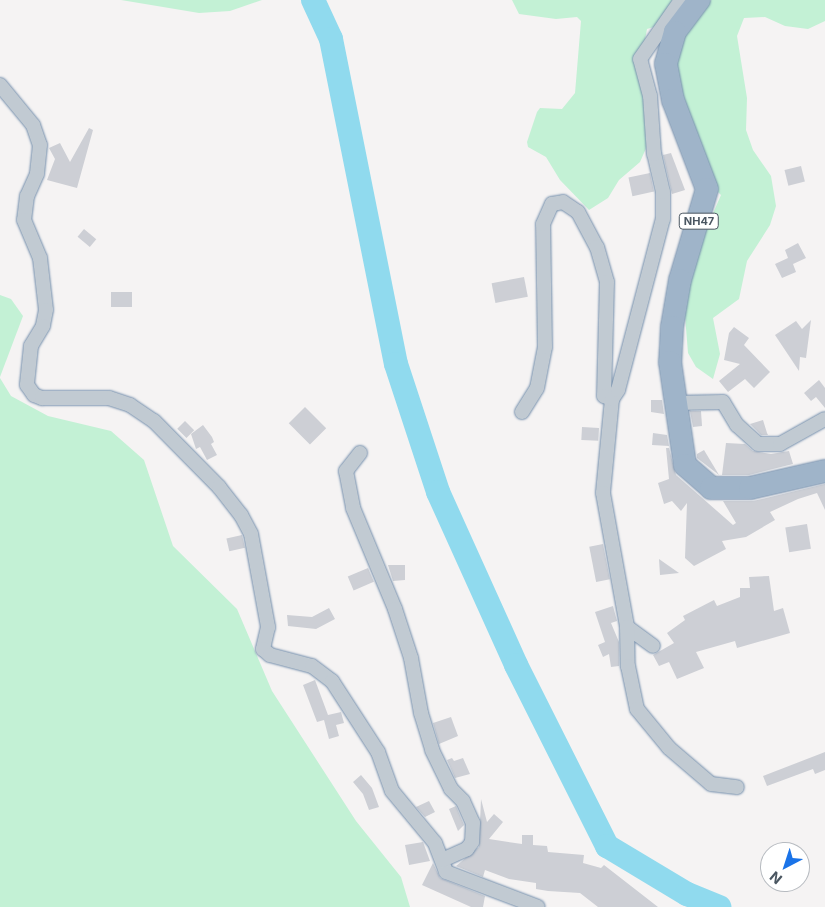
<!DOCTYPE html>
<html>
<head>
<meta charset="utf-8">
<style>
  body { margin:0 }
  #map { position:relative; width:825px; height:907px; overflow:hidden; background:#f5f3f3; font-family:Inter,sans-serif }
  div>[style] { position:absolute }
  .green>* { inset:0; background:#c3f1d5 }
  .river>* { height:24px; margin:-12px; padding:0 12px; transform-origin:12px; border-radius:12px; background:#90daee }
  .building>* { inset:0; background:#cdcfd5; transform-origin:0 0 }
  .roads { filter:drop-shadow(0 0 1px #7690ad) drop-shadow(0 0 1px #7690ad) }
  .minor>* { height:14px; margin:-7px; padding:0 7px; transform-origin:7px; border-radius:7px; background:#c1cad2 }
  .trunk>* { height:22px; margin:-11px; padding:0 11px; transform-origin:11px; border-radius:11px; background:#9fb4c9 }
  span { translate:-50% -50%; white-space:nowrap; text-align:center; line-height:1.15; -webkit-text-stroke:4px #fff; paint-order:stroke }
  .shield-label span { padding:1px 4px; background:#fff; border:1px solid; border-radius:4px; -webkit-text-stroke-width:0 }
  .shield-label { font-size:11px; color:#4a5661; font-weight:700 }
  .north { position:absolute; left:760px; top:842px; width:50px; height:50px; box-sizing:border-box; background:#fff; border:1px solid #b7bbc0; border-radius:50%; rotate:220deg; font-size:14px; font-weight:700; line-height:20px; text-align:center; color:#4a5661 }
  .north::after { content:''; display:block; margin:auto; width:18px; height:22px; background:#1a73e8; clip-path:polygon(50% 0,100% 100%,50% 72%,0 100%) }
</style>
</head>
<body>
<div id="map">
  <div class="green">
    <i style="clip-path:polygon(121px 0,262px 0,230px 11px,199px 13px)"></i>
    <i style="clip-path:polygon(512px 0,692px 0,678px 20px,647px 29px,644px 45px,636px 52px,634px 62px,647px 97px,651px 137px,640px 162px,619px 180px,608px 198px,589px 210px,560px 180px,546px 157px,528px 147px,527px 142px,537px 112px,540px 108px,562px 109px,575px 93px,581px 21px,577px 17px,556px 19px,519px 14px)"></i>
    <i style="clip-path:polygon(711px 0,825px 0,825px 21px,808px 29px,785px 26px,765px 17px,744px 18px,737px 36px,747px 98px,746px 130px,753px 150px,771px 176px,776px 206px,770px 225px,747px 261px,739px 299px,713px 318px,720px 354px,713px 379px,696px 367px,688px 353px,684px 303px,694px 257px,721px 195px,714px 188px,675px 70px,681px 39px)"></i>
    <i style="clip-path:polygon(0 295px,11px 299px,23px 316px,0 377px)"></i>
    <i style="clip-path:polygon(0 378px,11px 396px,48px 416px,111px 431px,144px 460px,173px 546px,237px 609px,272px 691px,356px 821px,401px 877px,410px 907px,0 907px)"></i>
  </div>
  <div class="river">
    <i style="left:313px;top:0;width:43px;rotate:65.2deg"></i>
    <i style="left:331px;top:39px;width:331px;rotate:78.7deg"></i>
    <i style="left:396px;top:364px;width:135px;rotate:71.8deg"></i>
    <i style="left:438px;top:492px;width:190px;rotate:65.7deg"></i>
    <i style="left:516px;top:665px;width:203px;rotate:63.3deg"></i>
    <i style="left:607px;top:846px;width:93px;rotate:31deg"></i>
    <i style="left:687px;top:894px;width:35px;rotate:22deg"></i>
  </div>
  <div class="building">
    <i style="clip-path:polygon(89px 128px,93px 130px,77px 188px,47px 180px,55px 159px,49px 148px,60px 143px,70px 162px)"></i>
    <i style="clip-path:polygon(671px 153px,685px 190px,672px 194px,663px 155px)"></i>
    <i style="left:801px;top:166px;width:16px;height:17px;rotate:76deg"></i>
    <i style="left:650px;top:173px;width:19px;height:22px;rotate:78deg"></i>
    <i style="left:84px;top:229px;width:16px;height:10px;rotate:40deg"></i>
    <i style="clip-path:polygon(798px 243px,806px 258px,793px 264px,796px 272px,782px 278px,775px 264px,788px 258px,785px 250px)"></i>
    <i style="left:524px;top:277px;width:20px;height:33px;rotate:79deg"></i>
    <i style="left:111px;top:292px;width:21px;height:15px"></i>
    <i style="clip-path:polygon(811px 320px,806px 358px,800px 357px,799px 371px,775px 335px,796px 321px,802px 329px)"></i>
    <i style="clip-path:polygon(734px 327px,749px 338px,744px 345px,770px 372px,754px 388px,745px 379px,728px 392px,719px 381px,740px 364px,724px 360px,729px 333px)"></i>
    <i style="clip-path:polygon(819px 380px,825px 388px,825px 408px,816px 397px,811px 401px,804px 393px)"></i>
    <i style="clip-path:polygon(651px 400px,662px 400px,664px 414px,651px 412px)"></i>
    <i style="left:305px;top:407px;width:30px;height:23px;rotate:45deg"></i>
    <i style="clip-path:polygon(690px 411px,701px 411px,702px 426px,693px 427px)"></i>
    <i style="clip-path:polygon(763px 420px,767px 433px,768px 435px,761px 435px,750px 424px)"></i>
    <i style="left:185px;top:421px;width:13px;height:11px;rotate:45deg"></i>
    <i style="clip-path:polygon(203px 425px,212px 437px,214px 442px,211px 444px,217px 455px,207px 460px,200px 447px,196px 449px,191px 434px)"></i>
    <i style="left:582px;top:427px;width:17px;height:13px;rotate:3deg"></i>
    <i style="clip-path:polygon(653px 433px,667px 435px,669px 446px,652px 445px)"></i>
    <i style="clip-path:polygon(726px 443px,745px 444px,753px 451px,771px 454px,789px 451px,793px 464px,749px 475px,722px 475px)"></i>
    <i style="clip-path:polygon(666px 448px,669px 448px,676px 475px,733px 525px,736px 523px,723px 501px,753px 501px,825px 484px,825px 510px,817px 493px,798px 499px,770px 512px,775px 520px,746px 537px,722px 541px,726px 549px,694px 566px,685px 558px,687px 503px,681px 511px,672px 501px,664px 504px,658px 483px,669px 479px)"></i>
    <i style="clip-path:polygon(704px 450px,719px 475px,697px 458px,697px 454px)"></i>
    <i style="left:807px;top:524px;width:25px;height:22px;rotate:81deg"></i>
    <i style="left:242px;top:535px;width:13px;height:16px;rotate:77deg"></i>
    <i style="left:603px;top:544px;width:36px;height:14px;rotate:79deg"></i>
    <i style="clip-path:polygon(659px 559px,679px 573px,660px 575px)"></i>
    <i style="clip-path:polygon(388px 565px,405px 565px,405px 580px,393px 581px)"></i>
    <i style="left:368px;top:568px;width:15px;height:22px;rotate:67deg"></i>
    <i style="clip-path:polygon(769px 576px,774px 611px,783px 608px,790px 633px,737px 648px,735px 641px,696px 652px,704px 668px,677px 679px,669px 662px,659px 666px,653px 655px,674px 643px,667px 633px,685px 620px,683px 616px,714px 600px,717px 606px,740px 597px,740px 588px,750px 588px,749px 577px)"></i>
    <i style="clip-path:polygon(613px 606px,617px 621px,611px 623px,619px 642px,619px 666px,611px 667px,609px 654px,603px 657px,598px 645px,605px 642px,595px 612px)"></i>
    <i style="clip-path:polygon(329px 608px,335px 619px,316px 629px,288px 626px,287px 615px,312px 617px)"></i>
    <i style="clip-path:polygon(315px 680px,328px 715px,341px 712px,344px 723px,336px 725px,339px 736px,329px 739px,324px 720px,317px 722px,303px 685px)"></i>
    <i style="clip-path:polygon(451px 717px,458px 736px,439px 744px,433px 723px)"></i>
    <i style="clip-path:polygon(825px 752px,825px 770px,815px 774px,813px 769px,767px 786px,763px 776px)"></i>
    <i style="clip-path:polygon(452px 758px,454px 761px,463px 758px,470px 774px,455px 778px,447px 760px)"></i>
    <i style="clip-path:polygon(361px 775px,372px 788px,379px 807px,369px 810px,363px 794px,353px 782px)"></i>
    <i style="clip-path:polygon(481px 799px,487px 822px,494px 814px,503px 822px,489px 839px,522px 844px,522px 835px,533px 835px,533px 845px,547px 846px,548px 852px,584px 855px,583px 863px,601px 868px,604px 865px,658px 907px,598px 907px,580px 893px,548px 891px,536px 889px,536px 883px,509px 879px,485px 870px,483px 877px,456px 866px,479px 847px)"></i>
    <i style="clip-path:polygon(429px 801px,435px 812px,425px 817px,416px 807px)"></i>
    <i style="clip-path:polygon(456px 806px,464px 825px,458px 831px,449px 809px)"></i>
    <i style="clip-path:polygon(423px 842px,430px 861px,409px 865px,405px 845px)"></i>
    <i style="clip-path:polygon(433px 863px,440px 878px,485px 896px,483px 907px,471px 907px,422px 885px)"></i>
  </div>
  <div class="roads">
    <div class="minor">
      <i style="left:0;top:85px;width:52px;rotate:50.5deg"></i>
      <i style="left:33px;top:125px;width:21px;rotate:71deg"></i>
      <i style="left:40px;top:145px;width:29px;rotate:96deg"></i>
      <i style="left:37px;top:174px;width:24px;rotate:114deg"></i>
      <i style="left:27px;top:196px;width:24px;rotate:97deg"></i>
      <i style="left:24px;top:220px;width:41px;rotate:67.2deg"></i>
      <i style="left:40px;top:258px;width:52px;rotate:83.4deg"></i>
      <i style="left:46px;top:310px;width:16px;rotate:101deg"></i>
      <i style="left:43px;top:326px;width:23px;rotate:121deg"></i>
      <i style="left:31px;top:346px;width:39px;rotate:96deg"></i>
      <i style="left:27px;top:385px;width:12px;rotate:55deg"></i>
      <i style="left:34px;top:395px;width:9px;rotate:21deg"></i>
      <i style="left:42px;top:398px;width:67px"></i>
      <i style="left:109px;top:398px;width:22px;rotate:18deg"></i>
      <i style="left:130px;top:405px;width:29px;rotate:34deg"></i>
      <i style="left:154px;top:421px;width:93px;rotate:45.4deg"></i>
      <i style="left:219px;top:487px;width:36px;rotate:52deg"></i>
      <i style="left:241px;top:515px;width:21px;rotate:62deg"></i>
      <i style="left:251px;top:534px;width:95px;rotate:79.6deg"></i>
      <i style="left:268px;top:627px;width:23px;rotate:103deg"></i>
      <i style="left:263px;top:649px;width:9px;rotate:41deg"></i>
      <i style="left:270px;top:655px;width:43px;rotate:14.7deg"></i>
      <i style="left:312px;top:666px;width:25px;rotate:37deg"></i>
      <i style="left:332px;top:681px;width:85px;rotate:57.1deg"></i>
      <i style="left:378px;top:752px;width:41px;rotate:70.3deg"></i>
      <i style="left:392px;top:791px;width:67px;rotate:50.4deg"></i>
      <i style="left:435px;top:843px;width:31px;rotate:69deg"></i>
      <i style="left:446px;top:872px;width:98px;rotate:20.8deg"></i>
      <i style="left:612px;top:399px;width:94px;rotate:95.5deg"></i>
      <i style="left:603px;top:493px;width:136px;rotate:79.8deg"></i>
      <i style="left:627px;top:627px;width:32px;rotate:36deg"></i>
      <i style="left:676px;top:403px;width:47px;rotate:-1.2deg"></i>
      <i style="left:723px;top:402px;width:27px;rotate:59deg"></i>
      <i style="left:737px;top:425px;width:28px;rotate:42deg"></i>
      <i style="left:758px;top:444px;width:22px"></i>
      <i style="left:780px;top:444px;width:51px;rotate:-29.1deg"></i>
      <i style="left:522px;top:412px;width:28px;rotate:-58deg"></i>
      <i style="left:537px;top:388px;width:42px;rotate:-79deg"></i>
      <i style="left:545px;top:347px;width:123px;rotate:-90.9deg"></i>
      <i style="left:543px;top:224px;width:22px;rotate:-66deg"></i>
      <i style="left:552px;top:204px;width:11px;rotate:-10deg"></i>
      <i style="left:563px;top:202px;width:18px;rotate:34deg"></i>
      <i style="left:578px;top:212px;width:40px;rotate:62deg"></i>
      <i style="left:597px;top:247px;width:36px;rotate:74deg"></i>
      <i style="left:607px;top:282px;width:114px;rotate:91.5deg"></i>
      <i style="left:604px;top:396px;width:9px;rotate:21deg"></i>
      <i style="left:612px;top:399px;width:11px;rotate:-56deg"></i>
      <i style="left:618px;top:390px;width:177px;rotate:-75.3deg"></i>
      <i style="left:663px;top:219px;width:27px;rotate:-90deg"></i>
      <i style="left:663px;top:192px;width:39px;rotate:-103deg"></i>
      <i style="left:654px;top:154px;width:58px;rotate:-93.9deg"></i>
      <i style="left:650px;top:96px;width:38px;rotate:-105deg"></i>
      <i style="left:640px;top:59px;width:72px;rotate:-55.2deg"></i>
      <i style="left:360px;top:453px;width:23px;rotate:128deg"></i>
      <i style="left:346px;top:471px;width:38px;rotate:79deg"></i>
      <i style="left:353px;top:508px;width:109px;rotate:67.4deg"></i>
      <i style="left:395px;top:609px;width:52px;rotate:71.9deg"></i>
      <i style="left:411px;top:658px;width:56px;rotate:79.7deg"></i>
      <i style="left:421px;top:713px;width:39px;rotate:73deg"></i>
      <i style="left:432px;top:750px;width:43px;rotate:64deg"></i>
      <i style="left:451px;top:789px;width:17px;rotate:45deg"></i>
      <i style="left:463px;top:801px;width:24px;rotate:66deg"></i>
      <i style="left:473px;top:823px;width:19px;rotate:93deg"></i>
      <i style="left:472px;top:842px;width:9px;rotate:126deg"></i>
      <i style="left:467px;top:849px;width:27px;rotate:156deg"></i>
      <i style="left:627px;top:627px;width:39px;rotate:89deg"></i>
      <i style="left:628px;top:666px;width:44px;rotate:78.2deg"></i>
      <i style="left:637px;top:709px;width:50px;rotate:50.6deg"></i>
      <i style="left:669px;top:748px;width:55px;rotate:40.6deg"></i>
      <i style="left:711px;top:784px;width:26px;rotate:7deg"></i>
    </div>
    <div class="trunk">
      <i style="left:699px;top:0;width:40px;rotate:127deg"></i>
      <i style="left:675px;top:32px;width:33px;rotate:106deg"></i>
      <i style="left:666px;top:64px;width:37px;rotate:79deg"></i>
      <i style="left:673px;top:100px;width:95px;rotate:69.1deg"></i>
      <i style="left:707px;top:189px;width:95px;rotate:106.5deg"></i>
      <i style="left:680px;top:280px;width:48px;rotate:99.7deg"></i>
      <i style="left:672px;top:327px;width:35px;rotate:93deg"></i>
      <i style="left:670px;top:362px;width:104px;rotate:81.7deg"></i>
      <i style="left:685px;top:465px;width:35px;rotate:41deg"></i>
      <i style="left:711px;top:488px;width:39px"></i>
      <i style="left:750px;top:488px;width:77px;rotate:-12.8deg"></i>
    </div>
  </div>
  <div class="shield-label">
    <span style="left:699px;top:221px">NH47</span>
  </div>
  <div class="north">N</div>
</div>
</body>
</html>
